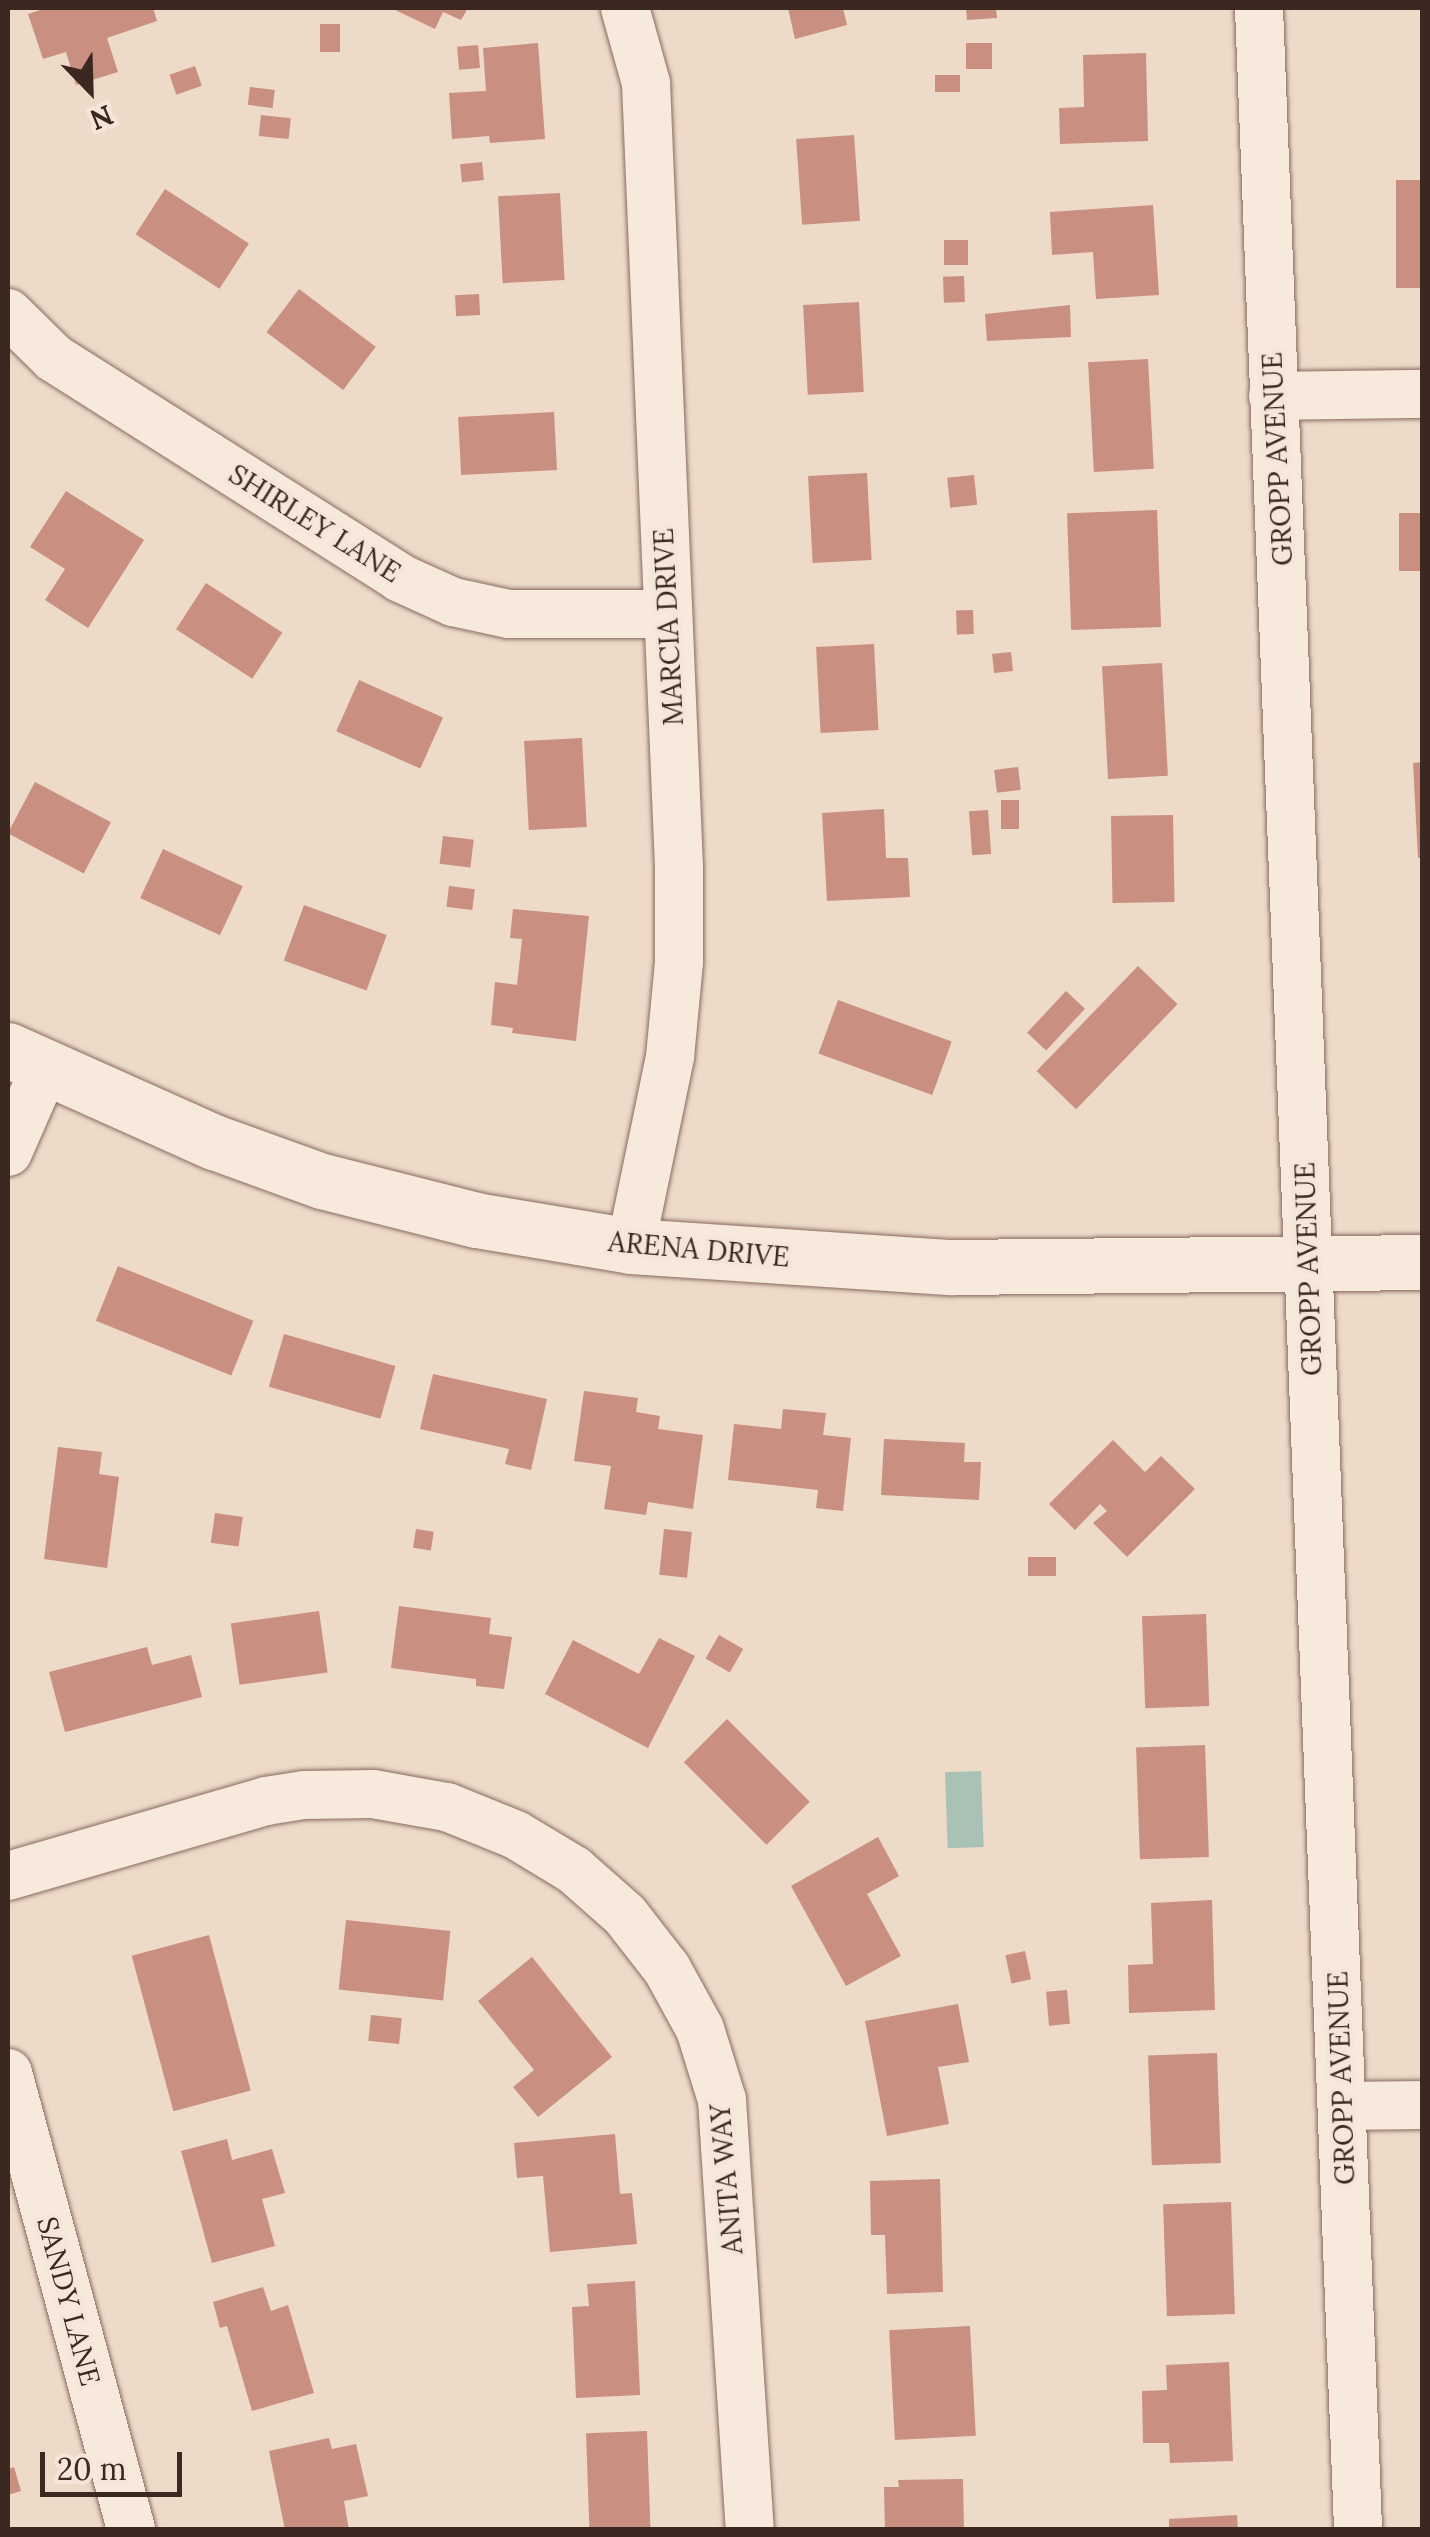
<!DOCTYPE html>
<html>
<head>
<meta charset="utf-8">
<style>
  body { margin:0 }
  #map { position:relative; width:1430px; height:2537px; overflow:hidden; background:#eddac9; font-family:Lora,serif }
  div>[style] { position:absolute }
  .water>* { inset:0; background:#aac1b5; transform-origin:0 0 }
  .building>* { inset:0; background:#c98f81; transform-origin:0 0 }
  .roads { filter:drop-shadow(0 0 2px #896b5f) drop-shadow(0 0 2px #896b5f) }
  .minor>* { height:48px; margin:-24px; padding:0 24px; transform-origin:24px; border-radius:24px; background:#f8e9dd }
  .secondary>* { height:55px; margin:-27.5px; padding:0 27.5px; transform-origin:27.5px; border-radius:27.5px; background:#f8e9dd }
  span { translate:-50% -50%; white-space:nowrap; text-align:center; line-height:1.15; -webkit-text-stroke:8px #f5e6d9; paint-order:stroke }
  .street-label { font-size:28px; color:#3a2821 }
  .frame { position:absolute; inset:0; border:10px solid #3a2821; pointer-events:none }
  .north { position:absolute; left:40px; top:40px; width:100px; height:100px; -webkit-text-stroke:8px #f5e6d9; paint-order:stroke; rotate:157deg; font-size:28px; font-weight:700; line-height:40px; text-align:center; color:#3a2821 }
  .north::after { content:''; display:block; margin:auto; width:35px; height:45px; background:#3a2821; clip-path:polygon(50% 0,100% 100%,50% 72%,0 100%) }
  .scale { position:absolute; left:40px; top:2452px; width:142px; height:45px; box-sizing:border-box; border:5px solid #3a2821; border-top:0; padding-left:12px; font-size:30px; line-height:35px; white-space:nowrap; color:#3a2821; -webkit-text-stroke:8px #f5e6d9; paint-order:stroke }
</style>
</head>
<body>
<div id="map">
  <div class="water">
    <i style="left:981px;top:1771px;width:76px;height:36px;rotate:88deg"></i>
  </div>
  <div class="building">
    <i style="clip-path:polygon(46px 8px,153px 8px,157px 21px,107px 38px,118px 72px,76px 85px,66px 52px,43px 59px,28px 14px)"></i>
    <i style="clip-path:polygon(391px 8px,468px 8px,461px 20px,443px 12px,435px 29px)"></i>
    <i style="clip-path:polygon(788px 8px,843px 8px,847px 25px,795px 39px)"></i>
    <i style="clip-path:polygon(966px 8px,996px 8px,997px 18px,967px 20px)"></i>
    <i style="left:320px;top:24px;width:20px;height:28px"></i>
    <i style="clip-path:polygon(538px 43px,545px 139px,490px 143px,489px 136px,452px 139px,449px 93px,486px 91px,483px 48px)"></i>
    <i style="left:992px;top:43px;width:26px;height:26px;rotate:90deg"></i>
    <i style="left:478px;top:45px;width:23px;height:21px;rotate:85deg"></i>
    <i style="clip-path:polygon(1146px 53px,1148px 141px,1060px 144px,1059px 108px,1084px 107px,1083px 55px)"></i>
    <i style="left:195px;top:66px;width:21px;height:27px;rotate:71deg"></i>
    <i style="left:935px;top:75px;width:25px;height:17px"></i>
    <i style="left:250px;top:87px;width:25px;height:18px;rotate:7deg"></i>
    <i style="left:261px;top:115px;width:30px;height:21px;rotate:6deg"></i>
    <i style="left:854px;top:135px;width:86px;height:58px;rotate:86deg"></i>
    <i style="left:482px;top:162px;width:18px;height:22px;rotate:84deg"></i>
    <i style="left:1422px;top:180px;width:108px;height:26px;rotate:90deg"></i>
    <i style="left:165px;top:189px;width:100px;height:54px;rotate:33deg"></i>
    <i style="left:560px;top:193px;width:87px;height:62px;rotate:87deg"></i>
    <i style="clip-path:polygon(1153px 205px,1159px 295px,1096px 299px,1093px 252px,1052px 255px,1050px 212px)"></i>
    <i style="left:944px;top:240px;width:24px;height:25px"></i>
    <i style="left:964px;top:276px;width:26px;height:21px;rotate:88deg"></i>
    <i style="left:299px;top:289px;width:96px;height:54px;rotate:37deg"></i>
    <i style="left:479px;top:294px;width:21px;height:24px;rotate:87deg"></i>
    <i style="left:859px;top:302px;width:90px;height:56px;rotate:87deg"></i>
    <i style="clip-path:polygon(1070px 305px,1071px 337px,987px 341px,985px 314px)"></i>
    <i style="left:1148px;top:359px;width:110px;height:60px;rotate:87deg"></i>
    <i style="left:554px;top:412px;width:58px;height:96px;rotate:87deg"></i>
    <i style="left:867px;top:473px;width:87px;height:59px;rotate:87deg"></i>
    <i style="left:974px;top:475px;width:30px;height:27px;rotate:84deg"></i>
    <i style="clip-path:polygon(66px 491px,144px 540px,88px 628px,45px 600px,65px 569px,30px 547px)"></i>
    <i style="left:1157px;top:510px;width:117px;height:90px;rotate:88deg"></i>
    <i style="left:1422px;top:513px;width:58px;height:23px;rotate:90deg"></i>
    <i style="left:206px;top:583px;width:91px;height:55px;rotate:33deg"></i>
    <i style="left:973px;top:610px;width:24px;height:17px;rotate:88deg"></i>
    <i style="left:874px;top:644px;width:86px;height:58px;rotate:87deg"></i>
    <i style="left:1011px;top:652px;width:19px;height:19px;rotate:84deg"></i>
    <i style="left:1162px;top:663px;width:113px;height:60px;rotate:87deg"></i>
    <i style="left:359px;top:680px;width:92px;height:56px;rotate:24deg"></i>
    <i style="left:582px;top:738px;width:89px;height:58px;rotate:87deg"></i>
    <i style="clip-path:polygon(1422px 762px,1422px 858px,1418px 858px,1413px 763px)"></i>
    <i style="left:1018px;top:767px;width:23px;height:24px;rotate:83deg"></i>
    <i style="left:35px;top:782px;width:86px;height:58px;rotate:28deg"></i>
    <i style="left:1001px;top:800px;width:18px;height:29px"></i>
    <i style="clip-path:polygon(884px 809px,886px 858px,908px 858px,910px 897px,827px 901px,822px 813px)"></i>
    <i style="left:988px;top:810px;width:44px;height:19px;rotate:86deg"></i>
    <i style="left:1173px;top:815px;width:87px;height:62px;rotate:89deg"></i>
    <i style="left:443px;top:836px;width:31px;height:28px;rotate:7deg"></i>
    <i style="left:163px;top:849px;width:88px;height:54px;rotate:25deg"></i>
    <i style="left:449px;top:886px;width:26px;height:21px;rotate:7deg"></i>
    <i style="left:304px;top:905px;width:88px;height:59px;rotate:20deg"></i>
    <i style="clip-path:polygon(513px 909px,589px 916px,576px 1041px,512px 1033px,513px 1028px,491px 1025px,495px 982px,517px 985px,522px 939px,510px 938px)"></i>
    <i style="left:1138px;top:966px;width:55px;height:146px;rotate:44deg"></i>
    <i style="left:1066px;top:991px;width:26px;height:57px;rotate:43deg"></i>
    <i style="left:838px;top:1000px;width:121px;height:57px;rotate:20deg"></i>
    <i style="left:118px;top:1266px;width:146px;height:59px;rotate:22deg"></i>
    <i style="left:284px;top:1334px;width:116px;height:55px;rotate:16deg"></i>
    <i style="clip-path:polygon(433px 1374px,547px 1399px,531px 1470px,505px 1464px,509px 1449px,420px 1429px)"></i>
    <i style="clip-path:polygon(584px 1391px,638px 1398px,636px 1412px,660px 1416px,658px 1429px,703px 1435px,693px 1509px,648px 1502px,646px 1515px,604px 1509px,611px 1466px,574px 1461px)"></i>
    <i style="clip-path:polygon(783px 1409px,826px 1413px,823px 1435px,851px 1438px,843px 1511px,816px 1508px,818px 1490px,728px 1480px,734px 1424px,781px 1429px)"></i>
    <i style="clip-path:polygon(884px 1439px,965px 1443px,964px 1462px,981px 1462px,979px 1500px,881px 1495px)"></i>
    <i style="clip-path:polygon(1113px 1440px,1145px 1472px,1161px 1456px,1195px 1489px,1127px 1557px,1093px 1523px,1107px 1511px,1100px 1504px,1075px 1530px,1049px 1504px)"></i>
    <i style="clip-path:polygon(58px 1447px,102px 1452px,99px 1474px,119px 1477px,107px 1568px,44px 1559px)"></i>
    <i style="left:215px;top:1513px;width:28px;height:30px;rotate:8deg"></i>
    <i style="left:416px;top:1529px;width:18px;height:19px;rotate:9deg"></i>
    <i style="left:664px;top:1529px;width:28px;height:46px;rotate:6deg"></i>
    <i style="left:1028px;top:1557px;width:28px;height:19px"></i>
    <i style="clip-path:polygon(399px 1606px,491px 1618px,489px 1634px,512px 1637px,504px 1689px,476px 1686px,476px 1679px,391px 1668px)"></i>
    <i style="left:319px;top:1611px;width:62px;height:89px;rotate:82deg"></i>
    <i style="left:1206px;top:1614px;width:92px;height:64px;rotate:88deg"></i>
    <i style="left:719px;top:1635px;width:28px;height:27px;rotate:30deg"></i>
    <i style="clip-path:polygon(659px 1638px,695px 1656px,648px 1748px,545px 1694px,573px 1640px,639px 1674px)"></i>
    <i style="clip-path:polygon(147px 1647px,152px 1665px,191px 1655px,202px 1697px,65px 1732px,49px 1672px)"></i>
    <i style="left:727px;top:1719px;width:117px;height:61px;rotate:45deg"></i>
    <i style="left:1205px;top:1745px;width:112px;height:69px;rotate:88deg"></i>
    <i style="clip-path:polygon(878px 1837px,899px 1876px,867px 1894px,901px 1956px,846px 1986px,791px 1886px)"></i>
    <i style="clip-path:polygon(1212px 1900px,1215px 2010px,1129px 2013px,1128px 1965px,1153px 1964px,1151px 1903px)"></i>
    <i style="left:346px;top:1920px;width:105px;height:70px;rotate:6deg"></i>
    <i style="left:209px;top:1935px;width:161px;height:80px;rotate:75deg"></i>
    <i style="left:1025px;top:1951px;width:29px;height:20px;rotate:78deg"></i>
    <i style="clip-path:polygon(532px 1957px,612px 2057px,538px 2117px,513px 2087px,534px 2070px,478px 2001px)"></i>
    <i style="left:1067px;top:1990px;width:34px;height:21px;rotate:85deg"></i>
    <i style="clip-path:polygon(958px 2004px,969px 2062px,938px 2067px,949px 2124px,887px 2136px,865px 2021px)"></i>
    <i style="left:371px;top:2015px;width:31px;height:26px;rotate:6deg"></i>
    <i style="left:1217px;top:2053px;width:110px;height:69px;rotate:88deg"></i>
    <i style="clip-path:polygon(615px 2134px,620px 2194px,632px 2193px,637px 2244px,550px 2252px,543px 2176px,517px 2178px,514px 2143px)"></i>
    <i style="clip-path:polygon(227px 2139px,232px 2160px,272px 2149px,285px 2193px,262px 2199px,275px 2246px,212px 2263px,181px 2151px)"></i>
    <i style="clip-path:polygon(940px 2179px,943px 2292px,887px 2294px,885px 2235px,871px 2235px,870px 2181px)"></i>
    <i style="left:1231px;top:2202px;width:112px;height:68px;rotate:88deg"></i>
    <i style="clip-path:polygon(635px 2281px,640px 2395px,576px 2398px,572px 2307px,589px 2306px,587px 2284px)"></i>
    <i style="clip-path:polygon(263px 2287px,271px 2311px,288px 2305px,314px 2393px,252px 2411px,227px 2326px,220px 2328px,213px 2302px)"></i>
    <i style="left:970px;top:2326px;width:110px;height:81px;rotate:87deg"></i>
    <i style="clip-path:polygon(1229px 2362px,1233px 2461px,1170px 2463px,1169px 2443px,1143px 2443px,1142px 2391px,1167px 2390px,1166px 2365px)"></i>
    <i style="left:647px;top:2431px;width:99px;height:61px;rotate:88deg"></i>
    <i style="clip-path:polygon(329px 2438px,332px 2449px,356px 2444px,368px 2496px,344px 2501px,349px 2530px,285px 2530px,269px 2451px)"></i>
    <i style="clip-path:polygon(14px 2467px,21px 2491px,8px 2495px,8px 2469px)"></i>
    <i style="clip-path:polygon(963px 2479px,964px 2530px,885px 2530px,884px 2487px,899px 2487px,898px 2480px)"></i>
    <i style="clip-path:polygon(1237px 2515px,1238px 2530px,1169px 2530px,1169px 2519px)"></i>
  </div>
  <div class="roads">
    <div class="minor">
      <i style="left:625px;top:8px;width:78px;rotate:74.4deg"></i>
      <i style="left:646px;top:83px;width:785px;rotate:87.59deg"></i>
      <i style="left:679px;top:867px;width:95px;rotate:90deg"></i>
      <i style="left:679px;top:962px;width:95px;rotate:95.4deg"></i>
      <i style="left:670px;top:1057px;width:193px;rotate:101.7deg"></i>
      <i style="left:1259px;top:8px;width:2524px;rotate:87.75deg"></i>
      <i style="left:8px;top:313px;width:64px;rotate:44.4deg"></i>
      <i style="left:54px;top:358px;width:410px;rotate:32.4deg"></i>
      <i style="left:400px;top:578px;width:58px;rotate:24.4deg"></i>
      <i style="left:453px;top:602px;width:57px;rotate:12.1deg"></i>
      <i style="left:509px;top:614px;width:158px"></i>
      <i style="left:1273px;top:396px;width:149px;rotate:-0.8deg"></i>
      <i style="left:8px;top:1152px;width:90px;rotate:-66.3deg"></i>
      <i style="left:8px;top:1876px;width:269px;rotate:-16.2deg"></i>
      <i style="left:266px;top:1801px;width:39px;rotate:-9deg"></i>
      <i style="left:305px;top:1795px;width:68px;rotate:-0.8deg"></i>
      <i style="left:373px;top:1794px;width:75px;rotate:10deg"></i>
      <i style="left:447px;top:1807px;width:74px;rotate:22.1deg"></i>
      <i style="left:516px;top:1835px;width:68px;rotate:31.1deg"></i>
      <i style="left:574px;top:1870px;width:68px;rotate:41.4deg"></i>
      <i style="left:625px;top:1915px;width:68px;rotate:52.1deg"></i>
      <i style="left:667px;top:1969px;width:68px;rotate:61.2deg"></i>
      <i style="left:700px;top:2029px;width:74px;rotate:72.8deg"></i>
      <i style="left:722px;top:2100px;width:431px;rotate:86.3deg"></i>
      <i style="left:8px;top:2073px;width:473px;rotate:74.9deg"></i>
      <i style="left:1343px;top:2106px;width:79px;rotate:-0.7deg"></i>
    </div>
    <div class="secondary">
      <i style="left:8px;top:1050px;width:226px;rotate:24.1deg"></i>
      <i style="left:214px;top:1142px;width:115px;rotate:19.9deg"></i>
      <i style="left:322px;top:1181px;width:159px;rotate:14.2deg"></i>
      <i style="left:476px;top:1220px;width:157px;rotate:9.5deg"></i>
      <i style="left:631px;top:1246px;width:321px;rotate:3.8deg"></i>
      <i style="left:951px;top:1267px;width:471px;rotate:-0.6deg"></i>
    </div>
  </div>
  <div class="street-label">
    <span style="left:1277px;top:459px;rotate:-93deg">GROPP AVENUE</span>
    <span style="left:315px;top:523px;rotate:32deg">SHIRLEY LANE</span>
    <span style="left:668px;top:627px;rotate:-93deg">MARCIA DRIVE</span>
    <span style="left:699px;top:1249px;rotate:5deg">ARENA DRIVE</span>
    <span style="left:1308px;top:1269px;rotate:-92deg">GROPP AVENUE</span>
    <span style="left:1341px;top:2078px;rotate:-92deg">GROPP AVENUE</span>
    <span style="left:726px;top:2179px;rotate:-95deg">ANITA WAY</span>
    <span style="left:69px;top:2301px;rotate:75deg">SANDY LANE</span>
  </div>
  <div class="frame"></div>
  <div class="north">N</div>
  <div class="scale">20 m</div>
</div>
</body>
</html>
